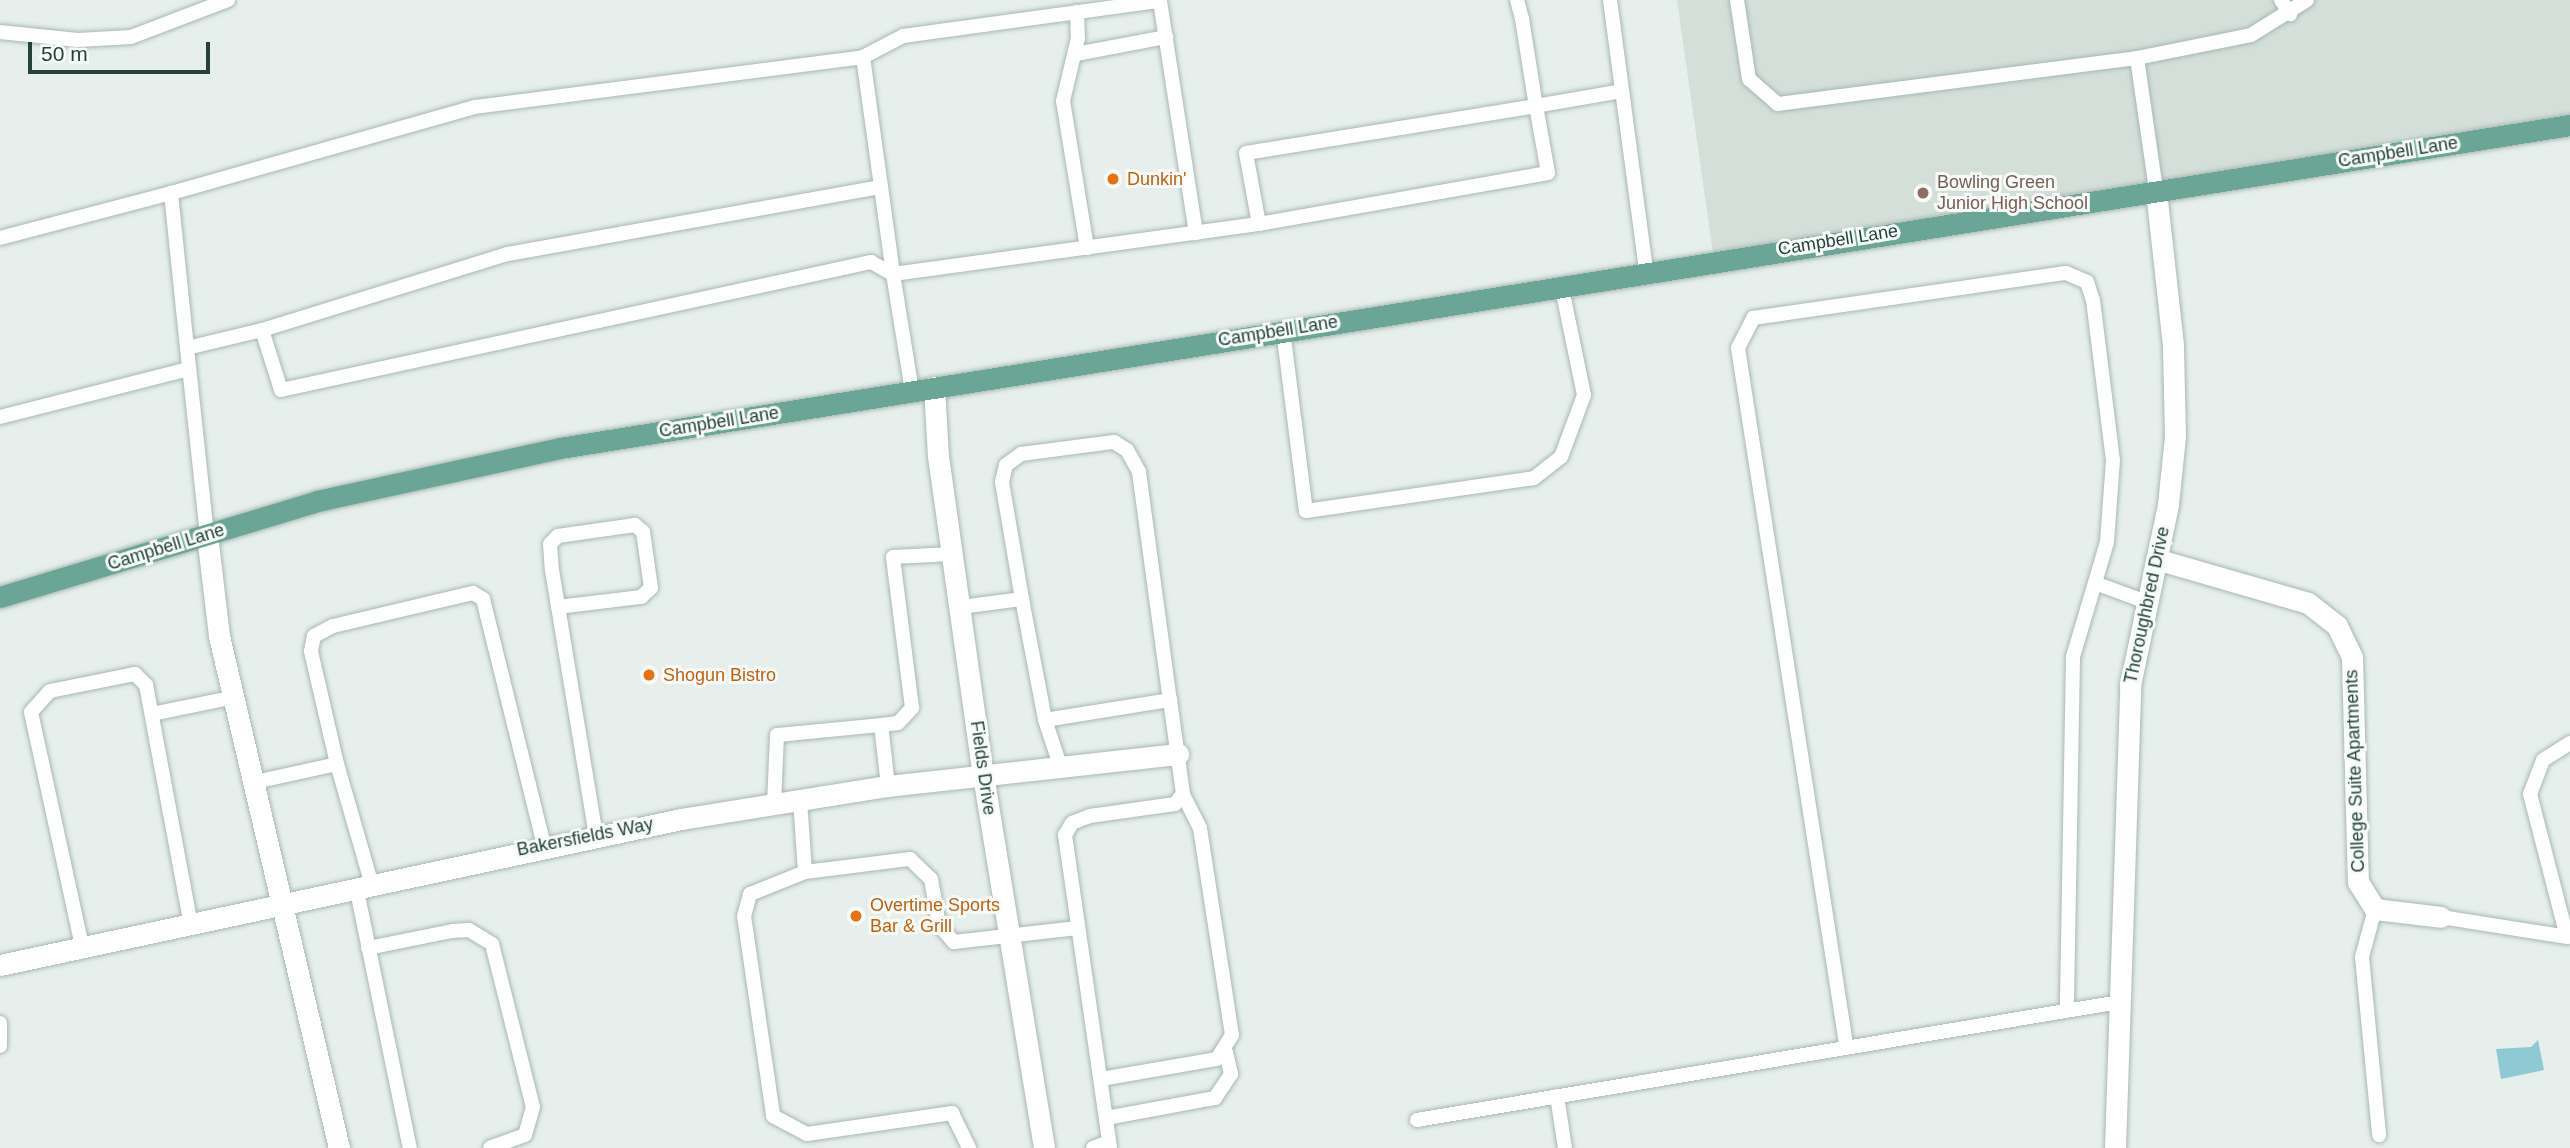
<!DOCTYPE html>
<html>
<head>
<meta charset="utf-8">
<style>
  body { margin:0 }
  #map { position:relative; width:2570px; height:1148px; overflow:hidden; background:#e6efeb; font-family:Arial,sans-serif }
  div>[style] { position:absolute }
  .built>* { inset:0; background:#d4dfda }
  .water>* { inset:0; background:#8ec9d4 }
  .roads { filter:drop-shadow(0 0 2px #a8b8b2) drop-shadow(0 0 2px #a8b8b2) }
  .lane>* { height:14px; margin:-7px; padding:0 7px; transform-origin:7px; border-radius:7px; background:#fff }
  .street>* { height:21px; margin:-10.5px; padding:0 10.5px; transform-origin:10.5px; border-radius:10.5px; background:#fff }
  .primary>* { height:21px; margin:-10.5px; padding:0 10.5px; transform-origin:10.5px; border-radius:10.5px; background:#6aa596 }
  .dots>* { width:19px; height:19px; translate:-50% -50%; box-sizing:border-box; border:4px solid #f7fbf9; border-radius:50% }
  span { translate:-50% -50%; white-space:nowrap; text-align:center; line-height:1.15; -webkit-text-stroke:6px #f7fbf9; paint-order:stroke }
  .street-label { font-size:18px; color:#24423a }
  .food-label { font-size:18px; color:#c56008 }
  .left { translate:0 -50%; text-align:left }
  .education-label { font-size:18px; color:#785e54 }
  .scale { position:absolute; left:28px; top:42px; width:182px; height:32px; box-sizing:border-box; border:4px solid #24423a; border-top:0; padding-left:9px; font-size:21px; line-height:24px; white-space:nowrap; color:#24423a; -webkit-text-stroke:5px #f7fbf9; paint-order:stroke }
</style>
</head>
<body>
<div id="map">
  <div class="built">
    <i style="clip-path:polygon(1677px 0,2570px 0,2570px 125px,1714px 260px)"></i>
  </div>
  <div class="water">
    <i style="clip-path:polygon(2538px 1040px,2544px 1070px,2501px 1079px,2496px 1049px,2531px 1047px)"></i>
  </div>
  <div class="roads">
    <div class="lane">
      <i style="left:1517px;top:0;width:20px;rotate:75deg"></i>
      <i style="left:1522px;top:19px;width:88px;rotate:80.9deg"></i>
      <i style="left:1536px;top:106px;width:68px;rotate:79.8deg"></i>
      <i style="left:1548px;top:173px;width:293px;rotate:170deg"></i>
      <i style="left:1259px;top:224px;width:72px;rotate:-100.4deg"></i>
      <i style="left:1246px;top:153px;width:294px;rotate:-9.2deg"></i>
      <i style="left:1536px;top:106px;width:87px;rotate:-9.9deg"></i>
      <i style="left:1610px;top:0;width:273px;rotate:82.4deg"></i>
      <i style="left:1737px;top:0;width:80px;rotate:81.4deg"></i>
      <i style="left:1749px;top:79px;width:38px;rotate:41deg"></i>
      <i style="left:1778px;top:104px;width:362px;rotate:-7.3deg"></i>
      <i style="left:2137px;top:58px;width:116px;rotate:-11.4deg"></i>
      <i style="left:2251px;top:35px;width:66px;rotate:-32deg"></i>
      <i style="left:2281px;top:0;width:17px;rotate:57deg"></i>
      <i style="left:1077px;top:12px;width:26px;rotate:88deg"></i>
      <i style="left:1078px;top:38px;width:65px;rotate:103.4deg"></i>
      <i style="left:1063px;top:101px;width:149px;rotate:80.7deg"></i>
      <i style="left:0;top:32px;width:78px;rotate:5.9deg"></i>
      <i style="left:78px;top:40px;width:53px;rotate:-3.2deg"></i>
      <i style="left:131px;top:37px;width:104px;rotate:-20.9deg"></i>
      <i style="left:1076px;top:54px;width:92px;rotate:-10.7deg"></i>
      <i style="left:863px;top:57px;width:45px;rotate:-27.7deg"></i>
      <i style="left:903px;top:36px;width:259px;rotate:-7.8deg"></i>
      <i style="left:1160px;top:1px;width:235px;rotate:81.2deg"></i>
      <i style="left:2137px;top:58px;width:133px;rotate:81.8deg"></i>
      <i style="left:0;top:238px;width:177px;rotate:-14.7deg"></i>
      <i style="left:262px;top:330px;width:257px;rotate:-17.2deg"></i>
      <i style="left:508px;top:254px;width:379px;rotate:-10.2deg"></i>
      <i style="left:1283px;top:330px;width:182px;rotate:82.8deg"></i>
      <i style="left:1306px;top:511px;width:230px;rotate:-8.2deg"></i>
      <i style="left:1534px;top:478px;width:34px;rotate:-38deg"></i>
      <i style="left:1561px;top:457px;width:66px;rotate:-69.6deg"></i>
      <i style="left:1584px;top:395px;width:113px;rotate:-101.7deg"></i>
      <i style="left:187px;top:348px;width:156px;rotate:-95.9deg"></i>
      <i style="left:171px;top:193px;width:316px;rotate:-15.8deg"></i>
      <i style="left:475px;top:107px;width:391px;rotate:-7.3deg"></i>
      <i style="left:863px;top:57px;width:219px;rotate:82.1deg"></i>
      <i style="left:912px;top:391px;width:119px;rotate:-99.2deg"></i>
      <i style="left:893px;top:274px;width:369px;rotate:-7.8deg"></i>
      <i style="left:0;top:417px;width:195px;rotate:-14.3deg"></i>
      <i style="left:207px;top:535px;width:188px;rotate:-96.1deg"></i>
      <i style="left:187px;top:348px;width:77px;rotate:-13.5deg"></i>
      <i style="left:262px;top:330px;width:63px;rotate:72.4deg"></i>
      <i style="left:281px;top:390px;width:604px;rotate:-12.24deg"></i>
      <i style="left:871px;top:262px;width:25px;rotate:29deg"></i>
      <i style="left:2095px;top:583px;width:52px;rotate:20.2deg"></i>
      <i style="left:1022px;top:599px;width:119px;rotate:-99.7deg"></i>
      <i style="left:1002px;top:482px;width:17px;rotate:-77deg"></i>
      <i style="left:1006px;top:465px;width:19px;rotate:-36deg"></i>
      <i style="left:1021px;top:454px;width:94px;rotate:-7.4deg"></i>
      <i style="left:1114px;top:442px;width:15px;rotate:32deg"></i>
      <i style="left:1127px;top:450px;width:25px;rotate:61deg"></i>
      <i style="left:1139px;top:472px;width:230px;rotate:82.3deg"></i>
      <i style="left:558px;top:607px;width:84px;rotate:-6.9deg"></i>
      <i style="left:641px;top:597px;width:13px;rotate:-42deg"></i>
      <i style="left:651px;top:588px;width:57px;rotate:-98.1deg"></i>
      <i style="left:643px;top:532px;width:11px;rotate:-139deg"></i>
      <i style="left:635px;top:525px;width:78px;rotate:171.9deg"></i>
      <i style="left:558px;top:536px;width:11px;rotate:135deg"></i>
      <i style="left:550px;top:544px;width:26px;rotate:86deg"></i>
      <i style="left:552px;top:570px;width:269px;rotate:80.6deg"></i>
      <i style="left:961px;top:607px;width:62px;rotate:-7.5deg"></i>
      <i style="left:1022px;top:599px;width:123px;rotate:79.2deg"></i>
      <i style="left:1045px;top:720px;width:127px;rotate:-9.1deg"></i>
      <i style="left:1170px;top:700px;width:95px;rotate:82.1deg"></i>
      <i style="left:1183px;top:794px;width:13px;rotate:129deg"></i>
      <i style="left:1175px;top:804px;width:86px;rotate:172deg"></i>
      <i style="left:1090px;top:816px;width:19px;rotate:159deg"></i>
      <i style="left:1072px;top:823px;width:14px;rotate:120deg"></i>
      <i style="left:1065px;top:835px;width:316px;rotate:81.8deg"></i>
      <i style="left:152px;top:714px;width:85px;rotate:-11.6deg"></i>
      <i style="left:1045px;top:720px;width:47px;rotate:71.6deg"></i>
      <i style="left:337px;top:764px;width:123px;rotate:73.9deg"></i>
      <i style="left:255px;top:782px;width:84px;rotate:-12.4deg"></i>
      <i style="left:337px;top:764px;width:116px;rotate:-103deg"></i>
      <i style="left:311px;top:651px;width:15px;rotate:-79deg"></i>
      <i style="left:314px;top:636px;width:21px;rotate:-28deg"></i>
      <i style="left:333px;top:626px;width:144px;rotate:-13.3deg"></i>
      <i style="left:473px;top:593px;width:12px;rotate:31deg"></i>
      <i style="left:483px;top:599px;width:253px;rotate:76.1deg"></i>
      <i style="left:888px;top:786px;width:61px;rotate:-96.5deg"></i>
      <i style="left:881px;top:725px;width:17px;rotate:-7deg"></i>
      <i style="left:898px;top:723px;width:21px;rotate:-47deg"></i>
      <i style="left:912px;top:708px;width:152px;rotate:-97.2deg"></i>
      <i style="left:893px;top:557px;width:59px;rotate:-2.9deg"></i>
      <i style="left:800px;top:800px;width:72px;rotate:86deg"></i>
      <i style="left:805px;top:872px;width:59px;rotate:158.2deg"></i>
      <i style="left:750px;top:894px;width:23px;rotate:105deg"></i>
      <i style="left:744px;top:916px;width:202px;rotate:81.7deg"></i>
      <i style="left:773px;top:1116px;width:38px;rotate:28deg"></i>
      <i style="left:807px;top:1134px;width:147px;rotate:-8.2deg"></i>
      <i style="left:952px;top:1113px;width:39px;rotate:64deg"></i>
      <i style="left:774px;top:804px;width:69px;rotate:-87.5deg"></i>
      <i style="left:777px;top:735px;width:104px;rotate:-5.5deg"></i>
      <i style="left:805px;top:872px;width:106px;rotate:-7.1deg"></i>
      <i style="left:910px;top:859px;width:29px;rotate:44deg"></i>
      <i style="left:931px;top:879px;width:47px;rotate:80.1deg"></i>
      <i style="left:939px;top:925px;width:23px;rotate:49deg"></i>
      <i style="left:954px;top:942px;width:124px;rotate:-6.5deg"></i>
      <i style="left:356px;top:886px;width:268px;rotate:78.4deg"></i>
      <i style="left:2375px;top:909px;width:50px;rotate:105.2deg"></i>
      <i style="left:2362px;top:957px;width:179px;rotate:84.5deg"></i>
      <i style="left:2441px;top:917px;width:128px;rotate:9deg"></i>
      <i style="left:2567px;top:937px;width:148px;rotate:-104.5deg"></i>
      <i style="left:2530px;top:794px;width:36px;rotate:-69deg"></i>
      <i style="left:2543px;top:760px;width:32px;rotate:-32deg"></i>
      <i style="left:82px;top:946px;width:239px;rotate:-102.3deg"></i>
      <i style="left:31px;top:712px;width:28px;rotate:-48deg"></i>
      <i style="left:50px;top:691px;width:87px;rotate:-11.3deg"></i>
      <i style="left:135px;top:674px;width:16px;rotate:45deg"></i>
      <i style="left:146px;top:685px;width:240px;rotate:79.4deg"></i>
      <i style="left:368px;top:948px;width:86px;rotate:-11.4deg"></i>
      <i style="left:452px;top:931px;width:17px;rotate:-3deg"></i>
      <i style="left:469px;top:930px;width:27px;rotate:31deg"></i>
      <i style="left:492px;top:944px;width:168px;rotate:75.9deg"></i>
      <i style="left:533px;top:1107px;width:29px;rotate:106deg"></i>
      <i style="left:525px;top:1135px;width:37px;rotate:160deg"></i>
      <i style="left:0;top:1023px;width:23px;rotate:90deg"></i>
      <i style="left:1846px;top:1044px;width:704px;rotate:-98.82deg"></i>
      <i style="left:1738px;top:348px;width:34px;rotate:-63deg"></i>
      <i style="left:1753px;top:318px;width:316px;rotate:-8.2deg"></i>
      <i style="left:2066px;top:273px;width:23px;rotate:23deg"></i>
      <i style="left:2087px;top:282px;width:19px;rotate:72deg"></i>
      <i style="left:2093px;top:300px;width:161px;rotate:82.9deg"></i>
      <i style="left:2113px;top:460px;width:82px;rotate:94.2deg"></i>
      <i style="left:2107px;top:542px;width:120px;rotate:106.5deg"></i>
      <i style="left:2073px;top:657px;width:353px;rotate:91deg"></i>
      <i style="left:1101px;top:1079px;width:118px;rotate:-9.8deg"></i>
      <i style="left:1217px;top:1059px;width:28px;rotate:-58deg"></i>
      <i style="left:1232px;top:1035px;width:209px;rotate:-98.8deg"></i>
      <i style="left:1200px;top:828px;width:38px;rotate:-117deg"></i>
      <i style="left:1557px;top:1096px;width:53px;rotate:81.3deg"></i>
      <i style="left:1106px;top:1118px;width:111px;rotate:-10.4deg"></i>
      <i style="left:1215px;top:1098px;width:29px;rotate:-56deg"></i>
      <i style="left:1231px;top:1074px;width:23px;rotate:-103deg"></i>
      <i style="left:1417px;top:1120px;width:712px;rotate:-9.54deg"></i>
      <i style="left:1093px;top:1148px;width:17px;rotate:-21deg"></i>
    </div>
    <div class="street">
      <i style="left:934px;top:387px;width:69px;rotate:86.7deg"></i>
      <i style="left:938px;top:456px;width:322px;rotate:82deg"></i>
      <i style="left:983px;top:775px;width:378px;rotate:80.7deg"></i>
      <i style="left:207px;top:535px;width:102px;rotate:83.2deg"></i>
      <i style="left:219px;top:636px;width:526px;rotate:76.81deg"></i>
      <i style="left:2156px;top:559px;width:158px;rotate:16.1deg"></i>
      <i style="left:2308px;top:603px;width:37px;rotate:38deg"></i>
      <i style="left:2337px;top:626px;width:34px;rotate:64deg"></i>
      <i style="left:2352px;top:657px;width:225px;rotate:88.5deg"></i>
      <i style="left:2358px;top:882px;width:32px;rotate:58deg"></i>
      <i style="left:2375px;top:909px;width:66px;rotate:6.9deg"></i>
      <i style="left:0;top:965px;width:696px;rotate:-12.1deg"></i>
      <i style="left:681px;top:819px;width:210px;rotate:-9.1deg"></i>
      <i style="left:888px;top:786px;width:292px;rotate:-6.3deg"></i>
      <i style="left:2115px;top:1148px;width:463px;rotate:-88.1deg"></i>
      <i style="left:2130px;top:685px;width:185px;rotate:-78.1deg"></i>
      <i style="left:2168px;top:504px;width:68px;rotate:-84.1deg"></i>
      <i style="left:2175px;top:436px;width:91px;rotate:-91.3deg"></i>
      <i style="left:2173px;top:345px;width:156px;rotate:-96.3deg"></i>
    </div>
    <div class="primary">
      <i style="left:0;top:597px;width:331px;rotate:-16.8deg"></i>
      <i style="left:317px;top:501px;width:249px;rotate:-12.3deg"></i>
      <i style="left:560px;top:448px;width:2036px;rotate:-9.13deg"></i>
    </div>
  </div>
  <div class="dots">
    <i style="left:1113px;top:179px;background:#e8710a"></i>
    <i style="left:1923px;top:193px;background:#8d6e63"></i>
    <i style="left:649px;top:675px;background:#e8710a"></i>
    <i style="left:856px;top:916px;background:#e8710a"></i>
  </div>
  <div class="street-label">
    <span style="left:2398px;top:152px;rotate:-9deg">Campbell Lane</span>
    <span style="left:1838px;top:240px;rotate:-9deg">Campbell Lane</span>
    <span style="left:1278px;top:331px;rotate:-9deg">Campbell Lane</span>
    <span style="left:719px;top:422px;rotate:-9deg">Campbell Lane</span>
    <span style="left:166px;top:547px;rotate:-17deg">Campbell Lane</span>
    <span style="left:2147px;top:605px;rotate:-78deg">Thoroughbred Drive</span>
    <span style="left:983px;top:768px;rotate:82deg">Fields Drive</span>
    <span style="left:2355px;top:771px;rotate:-92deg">College Suite Apartments</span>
    <span style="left:585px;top:837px;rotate:-11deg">Bakersfields Way</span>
  </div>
  <div class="food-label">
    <span class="left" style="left:1127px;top:179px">Dunkin'</span>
    <span class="left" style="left:663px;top:675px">Shogun Bistro</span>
    <span class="left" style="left:870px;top:916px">Overtime Sports<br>Bar &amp; Grill</span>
  </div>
  <div class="education-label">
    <span class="left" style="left:1937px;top:193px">Bowling Green<br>Junior High School</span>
  </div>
  <div class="scale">50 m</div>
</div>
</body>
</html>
